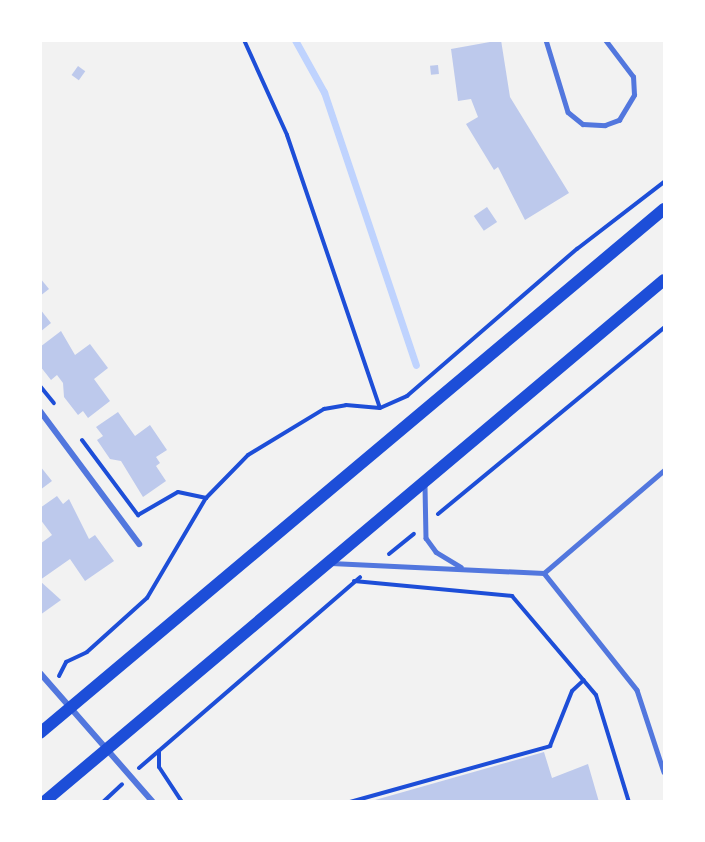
<!DOCTYPE html>
<html>
<head>
<meta charset="utf-8">
<style>
  body { margin:0 }
  #map { position:relative; width:705px; height:842px; overflow:hidden; background:#f2f2f2; font-family:"Space Grotesk",sans-serif }
  div>[style] { position:absolute }
  .stream>* { height:7px; margin:-3.5px; padding:0 3.5px; transform-origin:3.5px; border-radius:3.5px; background:#bfd3fe }
  .building>* { inset:0; background:#bdc9ec; transform-origin:0 0 }
  .path>* { height:4px; margin:-2px; padding:0 2px; transform-origin:2px; border-radius:2px; background:#1d4ed8 }
  .service>* { height:4.5px; margin:-2.25px; padding:0 2.25px; transform-origin:2.25px; border-radius:2.25px; background:#5277de }
  .minor>* { height:6px; margin:-3px; padding:0 3px; transform-origin:3px; border-radius:3px; background:#5277de }
  .secondary>* { height:12px; margin:-6px; padding:0 6px; transform-origin:6px; border-radius:6px; background:#1d4ed8 }
  span { translate:-50% -50%; white-space:nowrap; text-align:center; line-height:1.15; -webkit-text-stroke:5px #fff; paint-order:stroke }
  .frame { position:absolute; inset:0; border:42px solid #fff; pointer-events:none }
</style>
</head>
<body>
<div id="map">
  <div class="stream">
    <i style="left:295px;top:40px;width:60px;rotate:60.9deg"></i>
    <i style="left:324px;top:92px;width:288px;rotate:71.4deg"></i>
  </div>
  <div class="building">
    <i style="clip-path:polygon(501px 40px,510px 97px,569px 193px,525px 220px,498px 167px,494px 170px,466px 124px,478px 117px,471px 99px,458px 101px,451px 49px)"></i>
    <i style="left:438px;top:65px;width:9px;height:8px;rotate:84deg"></i>
    <i style="left:78px;top:66px;width:9px;height:11px;rotate:36deg"></i>
    <i style="left:487px;top:207px;width:18px;height:16px;rotate:56deg"></i>
    <i style="clip-path:polygon(40px 278px,49px 289px,40px 296px)"></i>
    <i style="clip-path:polygon(40px 309px,51px 323px,40px 332px)"></i>
    <i style="clip-path:polygon(61px 331px,75px 355px,90px 344px,108px 368px,94px 379px,110px 401px,88px 418px,83px 411px,78px 415px,64px 397px,63px 383px,57px 375px,51px 380px,40px 366px,40px 347px)"></i>
    <i style="clip-path:polygon(118px 412px,135px 436px,150px 425px,167px 450px,156px 457px,160px 463px,156px 466px,166px 481px,143px 497px,121px 461px,110px 459px,97px 440px,103px 436px,96px 427px)"></i>
    <i style="clip-path:polygon(40px 466px,52px 481px,40px 490px)"></i>
    <i style="clip-path:polygon(57px 496px,63px 504px,69px 499px,89px 539px,95px 535px,114px 561px,85px 581px,70px 559px,40px 580px,40px 544px,52px 535px,40px 519px,40px 508px)"></i>
    <i style="clip-path:polygon(40px 581px,61px 600px,40px 615px)"></i>
    <i style="clip-path:polygon(544px 752px,552px 778px,588px 764px,599px 802px,368px 802px)"></i>
  </div>
  <div class="path">
    <i style="left:244px;top:40px;width:104px;rotate:65.6deg"></i>
    <i style="left:287px;top:135px;width:288px;rotate:71.2deg"></i>
    <i style="left:380px;top:408px;width:30px;rotate:-24deg"></i>
    <i style="left:407px;top:396px;width:225px;rotate:-40.9deg"></i>
    <i style="left:577px;top:249px;width:110px;rotate:-37.6deg"></i>
    <i style="left:40px;top:386px;width:22px;rotate:51deg"></i>
    <i style="left:82px;top:440px;width:94px;rotate:53.3deg"></i>
    <i style="left:138px;top:515px;width:46px;rotate:-29.9deg"></i>
    <i style="left:178px;top:492px;width:29px;rotate:12deg"></i>
    <i style="left:438px;top:514px;width:293px;rotate:-39.5deg"></i>
    <i style="left:389px;top:554px;width:32px;rotate:-39deg"></i>
    <i style="left:354px;top:581px;width:159px;rotate:5.4deg"></i>
    <i style="left:512px;top:596px;width:130px;rotate:49.7deg"></i>
    <i style="left:596px;top:695px;width:112px;rotate:72.9deg"></i>
    <i style="left:59px;top:676px;width:16px;rotate:-63deg"></i>
    <i style="left:66px;top:662px;width:23px;rotate:-25deg"></i>
    <i style="left:87px;top:652px;width:81px;rotate:-42deg"></i>
    <i style="left:147px;top:598px;width:116px;rotate:-59.5deg"></i>
    <i style="left:206px;top:498px;width:60px;rotate:-45.7deg"></i>
    <i style="left:248px;top:455px;width:89px;rotate:-31.2deg"></i>
    <i style="left:324px;top:409px;width:22px;rotate:-10deg"></i>
    <i style="left:346px;top:405px;width:34px;rotate:5deg"></i>
    <i style="left:159px;top:751px;width:16px;rotate:90deg"></i>
    <i style="left:159px;top:767px;width:42px;rotate:56.7deg"></i>
    <i style="left:139px;top:768px;width:292px;rotate:-40.8deg"></i>
    <i style="left:103px;top:802px;width:26px;rotate:-43deg"></i>
    <i style="left:350px;top:802px;width:208px;rotate:-15.6deg"></i>
    <i style="left:550px;top:746px;width:59px;rotate:-68.2deg"></i>
    <i style="left:572px;top:691px;width:16px;rotate:-43deg"></i>
  </div>
  <div class="service">
    <i style="left:546px;top:40px;width:75px;rotate:73deg"></i>
    <i style="left:568px;top:112px;width:19px;rotate:39deg"></i>
    <i style="left:583px;top:124px;width:22px;rotate:3deg"></i>
    <i style="left:605px;top:125px;width:15px;rotate:-20deg"></i>
    <i style="left:619px;top:120px;width:29px;rotate:-59deg"></i>
    <i style="left:634px;top:95px;width:18px;rotate:-93deg"></i>
    <i style="left:633px;top:77px;width:46px;rotate:-127.1deg"></i>
    <i style="left:425px;top:486px;width:52px;rotate:88.9deg"></i>
    <i style="left:426px;top:538px;width:17px;rotate:54deg"></i>
    <i style="left:436px;top:552px;width:29px;rotate:31deg"></i>
    <i style="left:331px;top:563px;width:213px;rotate:2.7deg"></i>
    <i style="left:544px;top:573px;width:149px;rotate:51.5deg"></i>
    <i style="left:637px;top:690px;width:86px;rotate:71.8deg"></i>
    <i style="left:544px;top:573px;width:158px;rotate:-40.6deg"></i>
  </div>
  <div class="minor">
    <i style="left:40px;top:411px;width:166px;rotate:53.3deg"></i>
    <i style="left:40px;top:673px;width:171px;rotate:48.8deg"></i>
  </div>
  <div class="secondary">
    <i style="left:40px;top:733px;width:815px;rotate:-40.02deg"></i>
    <i style="left:44px;top:802px;width:810px;rotate:-40.1deg"></i>
  </div>
  <div class="frame"></div>
</div>
</body>
</html>
